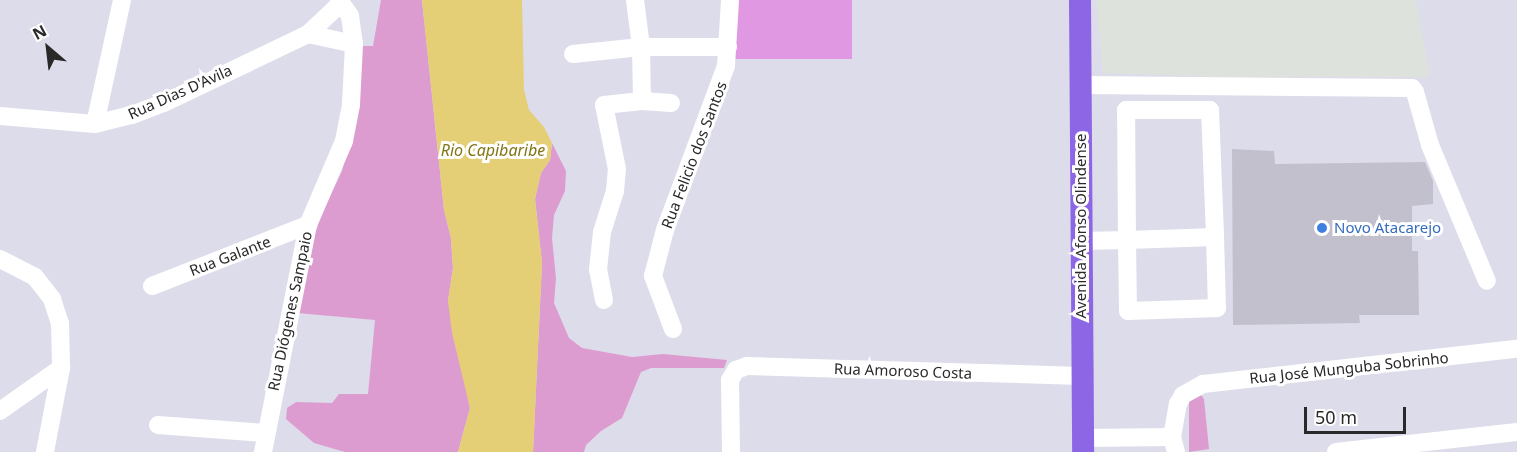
<!DOCTYPE html>
<html>
<head>
<meta charset="utf-8">
<style>
  body { margin:0 }
  #map { position:relative; width:1517px; height:452px; overflow:hidden; background:#dddcea; font-family:"Noto Sans",sans-serif }
  div>[style] { position:absolute }
  .industrial>* { inset:0; background:#dde3dc }
  .green>* { inset:0; background:#dd9cd0 }
  .pitch>* { inset:0; background:#e098e3; transform-origin:0 0 }
  .water>* { inset:0; background:#e5cf76 }
  .building>* { inset:0; background:#c2c0cd }
  .minor>* { height:18px; margin:-9px; padding:0 9px; transform-origin:9px; border-radius:9px; background:#fff }
  .major>* { height:22px; margin:-11px; padding:0 11px; transform-origin:11px; border-radius:11px; background:#8d66e5 }
  .dots>* { width:16px; height:16px; translate:-50% -50%; box-sizing:border-box; border:3px solid #fff; border-radius:50% }
  span { translate:-50% -50%; white-space:nowrap; text-align:center; line-height:1.15; -webkit-text-stroke:6px #fff; paint-order:stroke }
  .street-label { font-size:15px; color:#292929 }
  .shop-label { font-size:15px; color:#366cbe }
  .left { translate:0 -50%; text-align:left }
  .water-label { font-size:16px; color:#827516; font-style:italic }
  .north { position:absolute; left:18px; top:18px; width:60px; height:60px; -webkit-text-stroke:4px #fff; paint-order:stroke; rotate:332deg; font-size:16px; font-weight:700; line-height:24px; text-align:center; color:#292929 }
  .north::after { content:''; display:block; margin:auto; width:21px; height:27px; background:#292929; clip-path:polygon(50% 0,100% 100%,50% 72%,0 100%) }
  .scale { position:absolute; left:1304px; top:407px; width:102px; height:27px; box-sizing:border-box; border:3px solid #292929; border-top:0; padding-left:8px; font-size:18px; line-height:21px; white-space:nowrap; color:#292929; -webkit-text-stroke:4px #fff; paint-order:stroke }
</style>
</head>
<body>
<div id="map">
  <div class="industrial">
    <i style="clip-path:polygon(1096px 0,1416px 0,1430px 77px,1223px 77px,1103px 73px)"></i>
  </div>
  <div class="green">
    <i style="clip-path:polygon(381px 0,422px 0,444px 210px,451px 238px,453px 268px,448px 301px,470px 408px,458px 452px,345px 452px,314px 443px,286px 419px,287px 408px,296px 402px,332px 403px,339px 394px,368px 394px,375px 320px,297px 313px,315px 228px,342px 171px,353px 127px,362px 46px,373px 46px)"></i>
    <i style="clip-path:polygon(552px 143px,566px 171px,565px 191px,554px 215px,552px 238px,556px 278px,554px 303px,569px 338px,582px 348px,632px 357px,663px 354px,727px 360px,724px 368px,651px 368px,641px 372px,622px 418px,601px 431px,586px 445px,584px 452px,533px 452px,542px 263px,535px 199px,541px 173px,550px 160px)"></i>
    <i style="clip-path:polygon(1201px 395px,1204px 399px,1209px 449px,1189px 452px,1189px 400px)"></i>
  </div>
  <div class="pitch">
    <i style="left:735px;top:0;width:117px;height:59px"></i>
  </div>
  <div class="water">
    <i style="clip-path:polygon(422px 0,522px 0,524px 90px,529px 110px,544px 127px,552px 143px,550px 160px,541px 173px,535px 199px,542px 263px,533px 452px,458px 452px,470px 408px,452px 333px,448px 301px,453px 268px,451px 238px,444px 210px)"></i>
  </div>
  <div class="building">
    <i style="clip-path:polygon(1232px 149px,1274px 151px,1275px 164px,1425px 162px,1433px 181px,1433px 204px,1412px 206px,1412px 251px,1418px 251px,1419px 315px,1359px 315px,1360px 323px,1233px 325px)"></i>
  </div>
  <div class="minor">
    <i style="left:339px;top:0;width:19px;rotate:55deg"></i>
    <i style="left:350px;top:16px;width:28px;rotate:82deg"></i>
    <i style="left:635px;top:0;width:47px;rotate:82.7deg"></i>
    <i style="left:641px;top:47px;width:54px;rotate:88.9deg"></i>
    <i style="left:573px;top:54px;width:68px;rotate:-5.9deg"></i>
    <i style="left:641px;top:47px;width:87px"></i>
    <i style="left:1080px;top:85px;width:332px;rotate:0.5deg"></i>
    <i style="left:1412px;top:88px;width:5px;rotate:53deg"></i>
    <i style="left:1415px;top:92px;width:55px;rotate:74.2deg"></i>
    <i style="left:1430px;top:145px;width:147px;rotate:67.3deg"></i>
    <i style="left:0;top:116px;width:95px;rotate:4.8deg"></i>
    <i style="left:95px;top:124px;width:38px;rotate:-14deg"></i>
    <i style="left:132px;top:115px;width:34px;rotate:-21deg"></i>
    <i style="left:164px;top:103px;width:160px;rotate:-25.6deg"></i>
    <i style="left:308px;top:34px;width:45px;rotate:-43.2deg"></i>
    <i style="left:95px;top:124px;width:127px;rotate:-77.7deg"></i>
    <i style="left:1082px;top:241px;width:45px;rotate:-1.3deg"></i>
    <i style="left:1127px;top:240px;width:88px;rotate:-2deg"></i>
    <i style="left:1215px;top:237px;width:71px;rotate:88.4deg"></i>
    <i style="left:1217px;top:308px;width:89px;rotate:178.1deg"></i>
    <i style="left:1128px;top:311px;width:71px;rotate:-90.8deg"></i>
    <i style="left:1127px;top:240px;width:130px;rotate:-90.4deg"></i>
    <i style="left:1126px;top:110px;width:84px"></i>
    <i style="left:1210px;top:110px;width:127px;rotate:87.7deg"></i>
    <i style="left:0;top:259px;width:39px;rotate:27deg"></i>
    <i style="left:35px;top:277px;width:28px;rotate:52deg"></i>
    <i style="left:52px;top:299px;width:25px;rotate:72deg"></i>
    <i style="left:60px;top:323px;width:45px;rotate:88.7deg"></i>
    <i style="left:61px;top:368px;width:86px;rotate:100.8deg"></i>
    <i style="left:152px;top:286px;width:168px;rotate:-21.4deg"></i>
    <i style="left:604px;top:300px;width:31px;rotate:-101deg"></i>
    <i style="left:598px;top:270px;width:38px;rotate:-84deg"></i>
    <i style="left:602px;top:232px;width:43px;rotate:-72.4deg"></i>
    <i style="left:615px;top:191px;width:22px;rotate:-85deg"></i>
    <i style="left:617px;top:169px;width:65px;rotate:-101.5deg"></i>
    <i style="left:604px;top:105px;width:38px;rotate:-6deg"></i>
    <i style="left:642px;top:101px;width:29px;rotate:4deg"></i>
    <i style="left:673px;top:329px;width:57px;rotate:-110.7deg"></i>
    <i style="left:653px;top:276px;width:48px;rotate:-75.4deg"></i>
    <i style="left:665px;top:230px;width:175px;rotate:-69.6deg"></i>
    <i style="left:726px;top:66px;width:66px;rotate:-86.5deg"></i>
    <i style="left:0;top:411px;width:75px;rotate:-35.2deg"></i>
    <i style="left:158px;top:425px;width:107px;rotate:4.3deg"></i>
    <i style="left:1083px;top:438px;width:89px;rotate:-0.6deg"></i>
    <i style="left:263px;top:452px;width:231px;rotate:-78.8deg"></i>
    <i style="left:308px;top:225px;width:91px;rotate:-66.8deg"></i>
    <i style="left:344px;top:141px;width:38px;rotate:-79deg"></i>
    <i style="left:351px;top:104px;width:60px;rotate:-87.1deg"></i>
    <i style="left:354px;top:44px;width:47px;rotate:-167.7deg"></i>
    <i style="left:731px;top:452px;width:72px;rotate:-90.8deg"></i>
    <i style="left:730px;top:380px;width:12px;rotate:-59deg"></i>
    <i style="left:736px;top:370px;width:12px;rotate:-20deg"></i>
    <i style="left:747px;top:366px;width:335px;rotate:1.7deg"></i>
    <i style="left:1176px;top:452px;width:16px;rotate:-105deg"></i>
    <i style="left:1172px;top:437px;width:34px;rotate:-80deg"></i>
    <i style="left:1178px;top:404px;width:10px;rotate:-61deg"></i>
    <i style="left:1183px;top:395px;width:23px;rotate:-29deg"></i>
    <i style="left:1203px;top:384px;width:316px;rotate:-6.4deg"></i>
    <i style="left:1336px;top:452px;width:182px;rotate:-6.3deg"></i>
  </div>
  <div class="major">
    <i style="left:1080px;top:0;width:452px;rotate:89.6deg"></i>
  </div>
  <div class="dots">
    <i style="left:1322px;top:228px;background:#3f7fe0"></i>
  </div>
  <div class="street-label">
    <span style="left:180px;top:92px;rotate:-24deg">Rua Dias D'Avila</span>
    <span style="left:694px;top:155px;rotate:-69deg">Rua Felicio dos Santos</span>
    <span style="left:1081px;top:226px;rotate:-90deg">Avenida Afonso Olindense</span>
    <span style="left:230px;top:256px;rotate:-21deg">Rua Galante</span>
    <span style="left:290px;top:311px;rotate:-78deg">Rua Diógenes Sampaio</span>
    <span style="left:1349px;top:368px;rotate:-6deg">Rua José Munguba Sobrinho</span>
    <span style="left:903px;top:371px;rotate:2deg">Rua Amoroso Costa</span>
  </div>
  <div class="shop-label">
    <span class="left" style="left:1334px;top:228px">Novo Atacarejo</span>
  </div>
  <div class="water-label">
    <span style="left:493px;top:150px">Rio Capibaribe</span>
  </div>
  <div class="north">N</div>
  <div class="scale">50 m</div>
</div>
</body>
</html>
